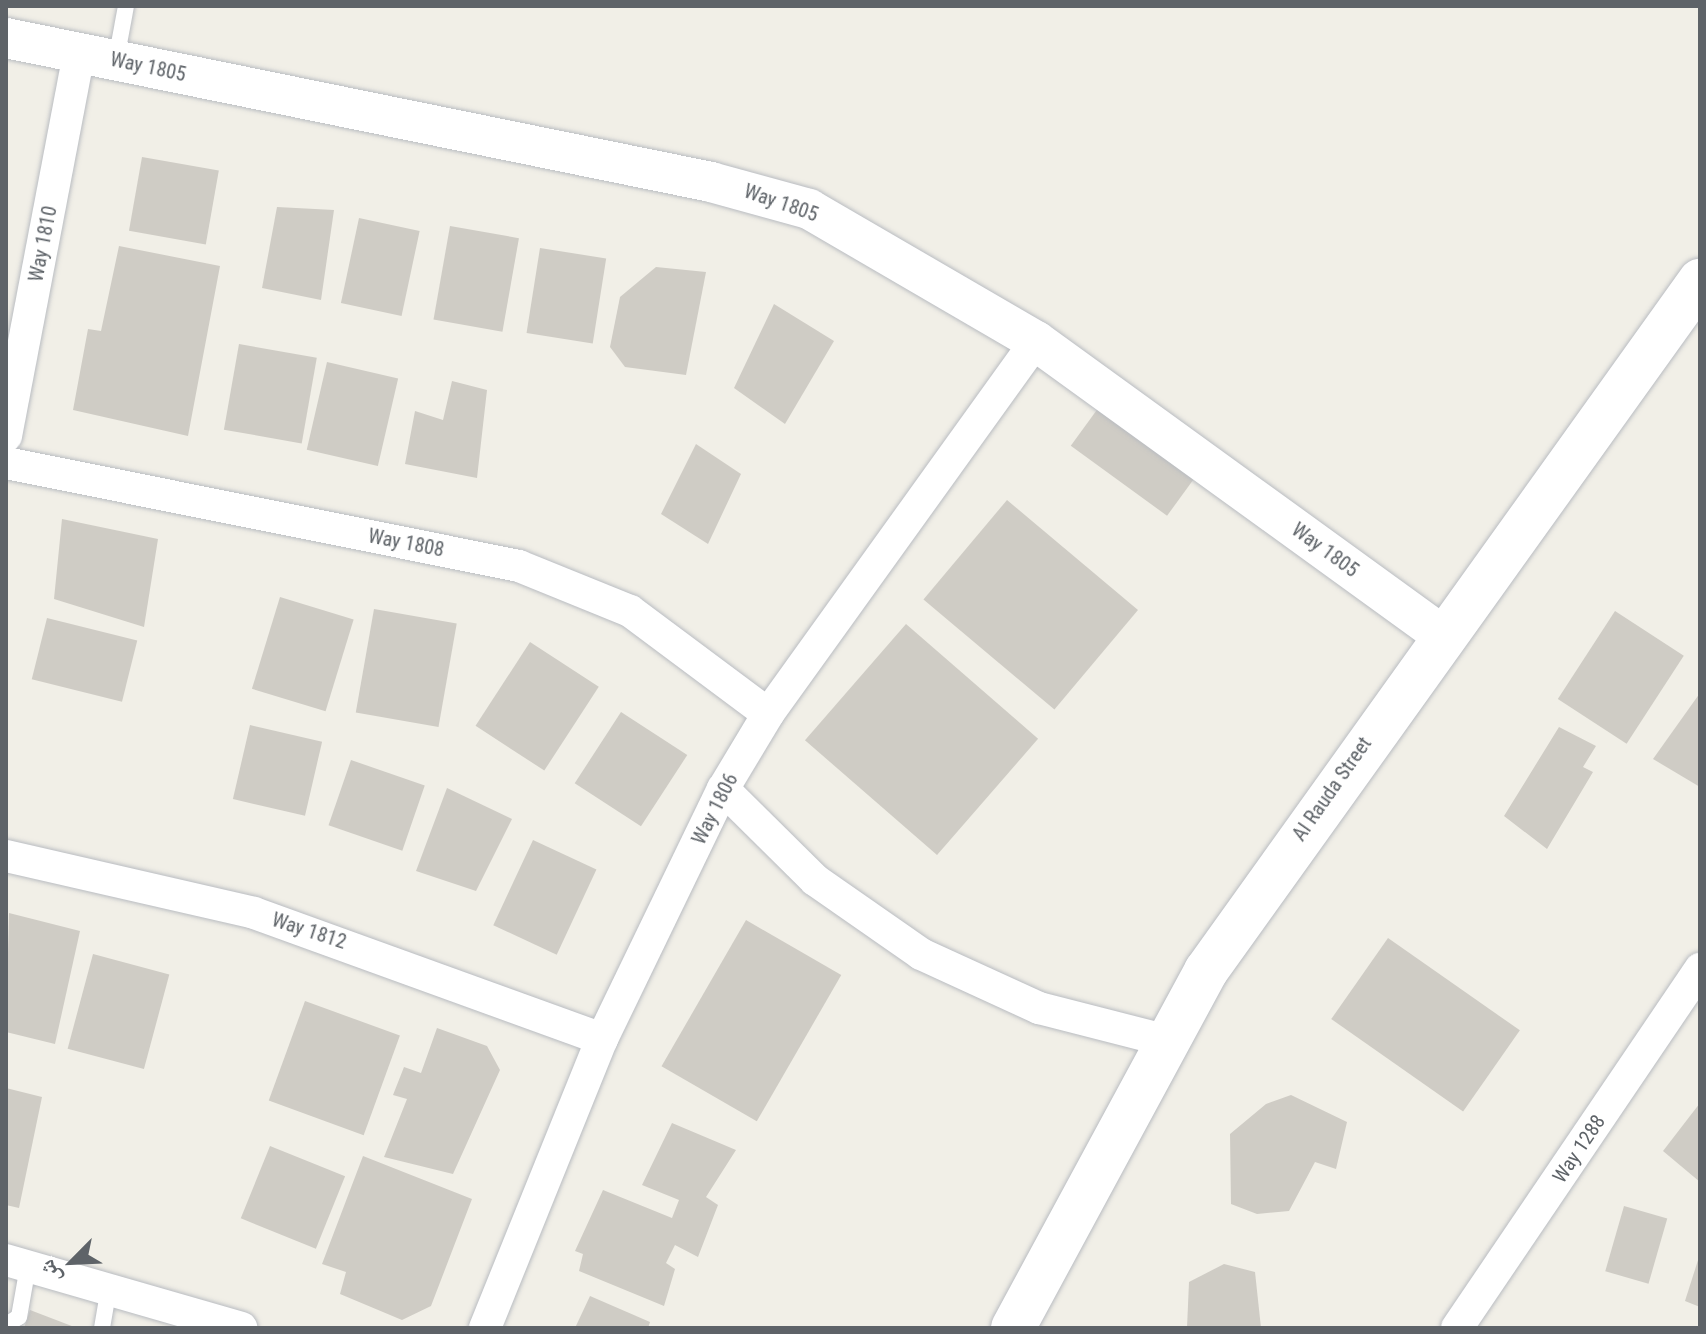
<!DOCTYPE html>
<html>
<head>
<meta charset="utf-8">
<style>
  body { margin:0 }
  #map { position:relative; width:1706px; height:1334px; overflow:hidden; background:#f1efe7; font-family:"Roboto Condensed","Noto Naskh Arabic",sans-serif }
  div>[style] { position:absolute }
  .building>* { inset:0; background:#cfccc5; transform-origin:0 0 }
  .roads { filter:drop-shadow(0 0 2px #b9bcc1) drop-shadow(0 0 2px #b9bcc1) }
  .service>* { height:16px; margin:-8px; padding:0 8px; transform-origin:8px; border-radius:8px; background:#fff }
  .minor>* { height:32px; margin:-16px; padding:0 16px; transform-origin:16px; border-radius:16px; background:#fff }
  .tertiary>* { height:40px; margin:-20px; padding:0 20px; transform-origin:20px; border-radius:20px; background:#fff }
  .secondary>* { height:44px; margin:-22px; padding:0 22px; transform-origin:22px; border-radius:22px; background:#fff }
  span { translate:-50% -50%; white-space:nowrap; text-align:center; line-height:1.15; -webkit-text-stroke:6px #fff; paint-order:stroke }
  .street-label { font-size:20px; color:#5e6368 }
  .frame { position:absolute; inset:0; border:8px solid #5e6368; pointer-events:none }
  .north { position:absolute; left:32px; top:1222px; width:80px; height:80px; -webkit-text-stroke:6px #fff; paint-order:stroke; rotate:246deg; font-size:22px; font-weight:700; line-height:32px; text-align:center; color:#5e6368 }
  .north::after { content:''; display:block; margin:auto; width:28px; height:36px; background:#5e6368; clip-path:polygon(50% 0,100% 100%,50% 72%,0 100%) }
</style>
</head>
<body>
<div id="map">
  <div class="building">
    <i style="left:142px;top:157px;width:78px;height:75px;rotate:10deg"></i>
    <i style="clip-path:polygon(277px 207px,334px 210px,321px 300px,262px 288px)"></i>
    <i style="left:359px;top:218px;width:62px;height:87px;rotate:12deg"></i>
    <i style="left:450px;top:226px;width:70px;height:95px;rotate:10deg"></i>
    <i style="clip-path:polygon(119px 246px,220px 266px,188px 436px,73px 410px,88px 329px,101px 331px)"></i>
    <i style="left:540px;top:248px;width:67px;height:86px;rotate:9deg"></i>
    <i style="clip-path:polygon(656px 267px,706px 272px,686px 375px,625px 367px,610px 347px,620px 297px)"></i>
    <i style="clip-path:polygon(774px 304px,834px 341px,785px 424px,734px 388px)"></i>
    <i style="left:239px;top:344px;width:79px;height:87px;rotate:10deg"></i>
    <i style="left:327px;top:362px;width:73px;height:90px;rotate:13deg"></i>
    <i style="clip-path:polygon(452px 381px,487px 390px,477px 478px,405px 464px,415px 411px,443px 420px)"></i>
    <i style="left:1099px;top:407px;width:119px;height:48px;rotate:36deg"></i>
    <i style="clip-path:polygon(696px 444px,741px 474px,708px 544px,661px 514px)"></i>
    <i style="left:1007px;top:500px;width:171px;height:130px;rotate:40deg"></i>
    <i style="clip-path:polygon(62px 519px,158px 539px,144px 627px,54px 599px)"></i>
    <i style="left:280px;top:597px;width:77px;height:96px;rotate:17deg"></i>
    <i style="left:374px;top:609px;width:84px;height:105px;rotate:10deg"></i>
    <i style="left:1615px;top:611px;width:82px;height:105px;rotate:33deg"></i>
    <i style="left:47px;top:618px;width:93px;height:63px;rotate:14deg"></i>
    <i style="left:906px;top:624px;width:175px;height:154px;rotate:41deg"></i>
    <i style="left:530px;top:642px;width:82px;height:100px;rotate:33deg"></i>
    <i style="clip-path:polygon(1700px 693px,1700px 787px,1653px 759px)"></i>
    <i style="left:621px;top:712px;width:79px;height:85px;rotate:33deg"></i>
    <i style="left:250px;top:725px;width:74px;height:76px;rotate:13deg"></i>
    <i style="clip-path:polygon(1559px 727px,1596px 746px,1583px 767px,1593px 772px,1547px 849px,1504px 816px)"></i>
    <i style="left:351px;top:760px;width:78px;height:69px;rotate:19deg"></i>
    <i style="clip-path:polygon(447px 788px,512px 819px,476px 891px,416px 871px)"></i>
    <i style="left:533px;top:840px;width:70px;height:94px;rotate:25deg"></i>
    <i style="clip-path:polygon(9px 913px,80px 931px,55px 1044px,6px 1032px)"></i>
    <i style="left:746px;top:920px;width:110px;height:169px;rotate:30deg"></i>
    <i style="left:1388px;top:938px;width:161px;height:99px;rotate:35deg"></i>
    <i style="left:93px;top:954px;width:79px;height:98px;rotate:15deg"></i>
    <i style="left:305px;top:1001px;width:101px;height:106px;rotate:20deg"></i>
    <i style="clip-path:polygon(437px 1028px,487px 1046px,500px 1070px,453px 1174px,384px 1157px,407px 1099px,393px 1095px,404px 1067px,421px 1073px)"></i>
    <i style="clip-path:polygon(6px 1088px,42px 1097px,19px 1208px,6px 1205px)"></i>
    <i style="clip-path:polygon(1291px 1095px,1347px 1122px,1336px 1169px,1315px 1162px,1289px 1211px,1257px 1214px,1231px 1204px,1230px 1134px,1266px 1104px)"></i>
    <i style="clip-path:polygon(1700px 1103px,1700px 1182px,1663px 1151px)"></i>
    <i style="clip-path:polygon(672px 1123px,736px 1150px,706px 1197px,718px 1205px,698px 1257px,675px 1245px,666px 1263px,675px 1269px,664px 1306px,579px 1271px,583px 1254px,575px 1251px,603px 1190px,672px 1218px,679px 1200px,642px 1185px)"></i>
    <i style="left:270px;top:1146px;width:81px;height:78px;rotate:22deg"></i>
    <i style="clip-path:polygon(363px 1156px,472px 1199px,431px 1306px,402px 1320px,340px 1294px,346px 1272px,322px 1264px)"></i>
    <i style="left:1624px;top:1206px;width:45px;height:68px;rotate:16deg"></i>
    <i style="clip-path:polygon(1699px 1257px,1700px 1257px,1700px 1307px,1685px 1301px)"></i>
    <i style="clip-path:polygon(1224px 1264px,1255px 1272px,1261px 1328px,1187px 1328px,1189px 1282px)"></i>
    <i style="clip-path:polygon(590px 1296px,650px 1322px,648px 1328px,575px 1328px)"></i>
    <i style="clip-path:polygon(30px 1310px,77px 1328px,24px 1328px)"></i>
  </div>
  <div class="roads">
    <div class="service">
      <i style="left:116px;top:60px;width:55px;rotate:-79.5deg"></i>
      <i style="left:6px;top:1325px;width:15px;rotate:-32deg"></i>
      <i style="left:19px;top:1317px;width:52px;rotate:-80deg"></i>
      <i style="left:102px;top:1328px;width:42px;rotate:-80.3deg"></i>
    </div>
    <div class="minor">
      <i style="left:6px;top:436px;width:390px;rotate:-79.2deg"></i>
      <i style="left:6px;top:463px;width:523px;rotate:11.35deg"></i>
      <i style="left:519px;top:566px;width:120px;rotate:22.1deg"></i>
      <i style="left:630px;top:611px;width:172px;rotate:36.7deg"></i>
      <i style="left:723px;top:789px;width:129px;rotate:44.7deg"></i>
      <i style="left:815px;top:880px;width:129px;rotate:34.9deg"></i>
      <i style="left:921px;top:954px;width:130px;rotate:24.6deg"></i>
      <i style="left:1039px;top:1008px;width:129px;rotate:14.4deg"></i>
      <i style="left:6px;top:856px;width:254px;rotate:12.9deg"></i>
      <i style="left:254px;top:913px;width:370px;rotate:19.9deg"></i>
      <i style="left:6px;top:1260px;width:245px;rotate:16.1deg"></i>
      <i style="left:485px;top:1328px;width:312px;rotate:-68deg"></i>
      <i style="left:602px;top:1039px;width:278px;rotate:-64.2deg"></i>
      <i style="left:723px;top:789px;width:87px;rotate:-59deg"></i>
      <i style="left:768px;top:714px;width:459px;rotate:-54.3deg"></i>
      <i style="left:1457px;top:1328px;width:434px;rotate:-55.9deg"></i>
    </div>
    <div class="tertiary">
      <i style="left:6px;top:38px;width:720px;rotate:11.54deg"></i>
      <i style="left:711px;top:182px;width:102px;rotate:15.4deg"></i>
      <i style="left:809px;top:209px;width:263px;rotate:30.2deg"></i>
      <i style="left:1036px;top:341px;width:501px;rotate:35.91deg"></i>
    </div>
    <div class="secondary">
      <i style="left:1013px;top:1328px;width:406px;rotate:-61.6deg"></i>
      <i style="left:1206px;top:971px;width:849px;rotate:-54.4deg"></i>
    </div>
  </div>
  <div class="street-label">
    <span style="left:148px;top:67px;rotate:12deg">Way 1805</span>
    <span style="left:781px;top:203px;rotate:19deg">Way 1805</span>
    <span style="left:43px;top:244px;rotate:-79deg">Way 1810</span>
    <span style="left:406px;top:543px;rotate:11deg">Way 1808</span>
    <span style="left:1325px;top:550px;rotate:36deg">Way 1805</span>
    <span style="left:1332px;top:789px;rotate:-55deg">Al Rauda Street</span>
    <span style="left:715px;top:809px;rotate:-63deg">Way 1806</span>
    <span style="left:309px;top:931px;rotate:18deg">Way 1812</span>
    <span style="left:1579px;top:1149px;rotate:-56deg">Way 1288</span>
  </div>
  <div class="frame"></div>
  <div class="north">ش</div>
</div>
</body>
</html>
